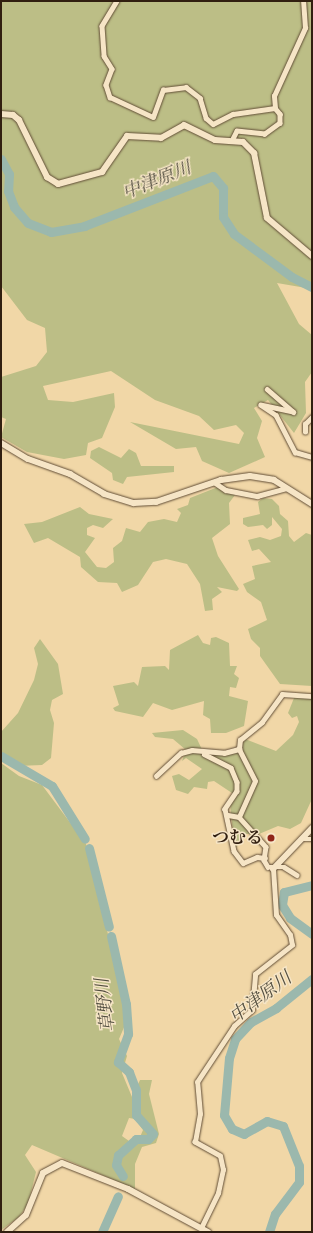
<!DOCTYPE html>
<html>
<head>
<meta charset="utf-8">
<style>
  body { margin:0 }
  #map { position:relative; width:313px; height:1233px; overflow:hidden; background:#f1d7a7; font-family:Cardo,"Noto Serif JP",serif }
  div>[style] { position:absolute }
  .green>* { inset:0; background:#bcbe86 }
  .river>* { height:9px; margin:-4.5px; padding:0 4.5px; transform-origin:4.5px; border-radius:4.5px; background:#9bb8ad }
  .roads { filter:drop-shadow(0 0 1px #614d36) drop-shadow(0 0 1px #614d36) }
  .street>* { height:4.5px; margin:-2.25px; padding:0 2.25px; transform-origin:2.25px; border-radius:2.25px; background:#f6e5c6 }
  .secondary>* { height:6px; margin:-3px; padding:0 3px; transform-origin:3px; border-radius:3px; background:#f6e5c6 }
  .dots>* { width:11px; height:11px; translate:-50% -50%; box-sizing:border-box; border:2px solid #f6e5c6; border-radius:50% }
  span { translate:-50% -50%; white-space:nowrap; text-align:center; line-height:1.15; -webkit-text-stroke:3px #f6e5c6; paint-order:stroke }
  .poi-label { font-size:17px; color:#311f10; font-weight:700 }
  .right { translate:-100% -50%; text-align:right }
  .water-label { font-size:18px; color:#514d3f; font-style:italic }
  .frame { position:absolute; inset:0; border:2px solid #311f10; pointer-events:none }
</style>
</head>
<body>
<div id="map">
  <div class="green">
    <i style="clip-path:polygon(1px 1px,312px 1px,312px 289px,277px 283px,299px 324px,312px 335px,312px 372px,305px 382px,306px 413px,294px 433px,268px 400px,254px 408px,262px 421px,257px 438px,265px 457px,229px 473px,202px 461px,196px 447px,176px 449px,130px 422px,239px 444px,244px 433px,236px 425px,214px 430px,199px 416px,155px 400px,111px 371px,43px 386px,48px 400px,73px 402px,114px 393px,115px 407px,102px 438px,88px 443px,86px 455px,64px 459px,27px 452px,1px 437px,6px 419px,1px 417px,1px 377px,36px 366px,47px 352px,45px 328px,27px 320px,1px 286px)"></i>
    <i style="clip-path:polygon(99px 447px,121px 458px,129px 449px,136px 453px,141px 466px,174px 466px,174px 472px,127px 477px,123px 484px,113px 480px,112px 473px,90px 458px,91px 451px)"></i>
    <i style="clip-path:polygon(218px 487px,235px 495px,229px 503px,230px 524px,212px 538px,218px 556px,239px 589px,237px 591px,217px 587px,222px 592px,212px 599px,213px 610px,205px 611px,200px 584px,187px 564px,166px 559px,153px 562px,138px 585px,122px 592px,117px 583px,98px 582px,81px 567px,80px 557px,48px 538px,34px 543px,24px 524px,42px 522px,80px 507px,89px 514px,113px 519px,103px 528px,93px 525px,87px 528px,87px 535px,95px 538px,85px 552px,97px 567px,106px 568px,114px 562px,113px 548px,122px 541px,126px 528px,140px 532px,148px 522px,164px 519px,177px 522px,181px 513px,177px 509px,188px 505px,190px 498px)"></i>
    <i style="clip-path:polygon(263px 498px,272px 499px,279px 506px,280px 514px,288px 521px,289px 536px,294px 542px,306px 533px,312px 535px,312px 686px,280px 684px,260px 656px,260px 648px,251px 639px,248px 629px,267px 620px,261px 602px,247px 592px,243px 584px,255px 579px,252px 566px,271px 562px,259px 549px,252px 551px,248px 540px,260px 537px,270px 540px,281px 536px,282px 529px,272px 517px,272px 525px,267px 529px,263px 525px,248px 527px,243px 524px,243px 518px,260px 514px,258px 502px)"></i>
    <i style="clip-path:polygon(198px 635px,203px 643px,210px 645px,211px 638px,216px 637px,229px 643px,230px 666px,237px 666px,234px 674px,239px 678px,236px 688px,230px 687px,229px 696px,248px 701px,244px 726px,226px 733px,211px 733px,210px 719px,203px 715px,204px 701px,172px 710px,153px 703px,143px 717px,115px 711px,113px 708px,119px 705px,113px 686px,134px 682px,138px 686px,142px 667px,165px 666px,169px 670px,170px 650px)"></i>
    <i style="clip-path:polygon(40px 639px,58px 664px,63px 694px,52px 700px,50px 710px,54px 723px,51px 758px,42px 765px,17px 766px,1px 756px,1px 732px,18px 713px,34px 680px,38px 664px,34px 648px)"></i>
    <i style="clip-path:polygon(294px 698px,312px 698px,312px 799px,301px 823px,290px 829px,278px 826px,259px 834px,243px 834px,235px 850px,230px 804px,235px 795px,214px 781px,208px 782px,207px 789px,194px 787px,188px 794px,176px 790px,172px 776px,179px 774px,189px 780px,202px 769px,186px 758px,182px 761px,186px 750px,173px 739px,155px 737px,152px 733px,183px 730px,197px 739px,205px 756px,237px 753px,245px 739px,276px 751px,293px 735px,299px 722px,297px 716px,292px 718px,288px 713px)"></i>
    <i style="clip-path:polygon(evenodd,1px 763px,19px 776px,42px 785px,86px 844px,125px 1004px,125px 1025px,119px 1039px,127px 1056px,122px 1073px,132px 1097px,140px 1080px,152px 1080px,149px 1094px,159px 1134px,156px 1143px,142px 1147px,135px 1164px,135px 1189px,32px 1145px,25px 1155px,36px 1172px,28px 1204px,19px 1217px,1px 1230px,1px 763px,129px 1118px,135px 1119px,143px 1130px,140px 1137px,129px 1141px,122px 1136px,129px 1118px)"></i>
  </div>
  <div class="river">
    <i style="left:1px;top:159px;width:17px;rotate:62deg"></i>
    <i style="left:9px;top:174px;width:17px;rotate:93deg"></i>
    <i style="left:8px;top:191px;width:17px;rotate:69deg"></i>
    <i style="left:14px;top:207px;width:21px;rotate:49deg"></i>
    <i style="left:28px;top:223px;width:25px;rotate:21deg"></i>
    <i style="left:51px;top:232px;width:34px;rotate:-10deg"></i>
    <i style="left:84px;top:226px;width:138px;rotate:-21.2deg"></i>
    <i style="left:213px;top:176px;width:16px;rotate:50deg"></i>
    <i style="left:223px;top:188px;width:29px;rotate:90deg"></i>
    <i style="left:223px;top:217px;width:20px;rotate:57deg"></i>
    <i style="left:234px;top:234px;width:72px;rotate:36.6deg"></i>
    <i style="left:292px;top:277px;width:22px;rotate:27deg"></i>
    <i style="left:1px;top:756px;width:59px;rotate:30.5deg"></i>
    <i style="left:52px;top:786px;width:62px;rotate:58.1deg"></i>
    <i style="left:89px;top:848px;width:81px;rotate:75.8deg"></i>
    <i style="left:312px;top:885px;width:29px;rotate:166deg"></i>
    <i style="left:284px;top:892px;width:13px;rotate:99deg"></i>
    <i style="left:282px;top:905px;width:15px;rotate:58deg"></i>
    <i style="left:290px;top:918px;width:27px;rotate:36deg"></i>
    <i style="left:111px;top:936px;width:70px;rotate:77.6deg"></i>
    <i style="left:126px;top:1004px;width:30px;rotate:86deg"></i>
    <i style="left:128px;top:1034px;width:30px;rotate:110deg"></i>
    <i style="left:118px;top:1062px;width:15px;rotate:42deg"></i>
    <i style="left:129px;top:1072px;width:19px;rotate:69deg"></i>
    <i style="left:136px;top:1090px;width:25px;rotate:90deg"></i>
    <i style="left:136px;top:1115px;width:25px;rotate:48deg"></i>
    <i style="left:153px;top:1134px;width:7px;rotate:135deg"></i>
    <i style="left:148px;top:1139px;width:12px;rotate:180deg"></i>
    <i style="left:136px;top:1139px;width:24px;rotate:138deg"></i>
    <i style="left:118px;top:1155px;width:10px;rotate:101deg"></i>
    <i style="left:116px;top:1165px;width:13px;rotate:58deg"></i>
    <i style="left:102px;top:1232px;width:39px;rotate:-66deg"></i>
    <i style="left:269px;top:1232px;width:19px;rotate:-72deg"></i>
    <i style="left:275px;top:1214px;width:40px;rotate:-53deg"></i>
    <i style="left:299px;top:1182px;width:16px;rotate:-90deg"></i>
    <i style="left:299px;top:1166px;width:43px;rotate:-111.8deg"></i>
    <i style="left:283px;top:1126px;width:17px;rotate:-163deg"></i>
    <i style="left:267px;top:1121px;width:26px;rotate:151deg"></i>
    <i style="left:244px;top:1134px;width:13px;rotate:-157deg"></i>
    <i style="left:232px;top:1129px;width:16px;rotate:-120deg"></i>
    <i style="left:224px;top:1115px;width:57px;rotate:-85deg"></i>
    <i style="left:229px;top:1058px;width:20px;rotate:-72deg"></i>
    <i style="left:235px;top:1039px;width:23px;rotate:-47deg"></i>
    <i style="left:251px;top:1022px;width:29px;rotate:-29deg"></i>
    <i style="left:276px;top:1008px;width:46px;rotate:-38.9deg"></i>
  </div>
  <div class="roads">
    <div class="street">
      <i style="left:117px;top:1px;width:29px;rotate:121deg"></i>
      <i style="left:102px;top:26px;width:30px;rotate:86deg"></i>
      <i style="left:104px;top:56px;width:15px;rotate:58deg"></i>
      <i style="left:112px;top:69px;width:17px;rotate:111deg"></i>
      <i style="left:106px;top:85px;width:13px;rotate:72deg"></i>
      <i style="left:110px;top:97px;width:47px;rotate:24.9deg"></i>
      <i style="left:153px;top:117px;width:29px;rotate:-70deg"></i>
      <i style="left:163px;top:90px;width:23px;rotate:-7deg"></i>
      <i style="left:186px;top:87px;width:18px;rotate:38deg"></i>
      <i style="left:200px;top:98px;width:21px;rotate:73deg"></i>
      <i style="left:206px;top:118px;width:9px;rotate:41deg"></i>
      <i style="left:213px;top:124px;width:22px;rotate:-27deg"></i>
      <i style="left:233px;top:114px;width:42px;rotate:-8.1deg"></i>
      <i style="left:275px;top:108px;width:8px;rotate:50deg"></i>
      <i style="left:280px;top:114px;width:9px;rotate:90deg"></i>
      <i style="left:280px;top:123px;width:19px;rotate:144deg"></i>
      <i style="left:265px;top:134px;width:28px;rotate:-174deg"></i>
      <i style="left:237px;top:131px;width:11px;rotate:117deg"></i>
      <i style="left:275px;top:108px;width:12px;rotate:-95deg"></i>
      <i style="left:274px;top:96px;width:75px;rotate:-65.5deg"></i>
      <i style="left:305px;top:28px;width:27px;rotate:-94deg"></i>
      <i style="left:267px;top:389px;width:35px;rotate:41deg"></i>
      <i style="left:293px;top:412px;width:33px;rotate:-168deg"></i>
      <i style="left:261px;top:405px;width:18px;rotate:34deg"></i>
      <i style="left:276px;top:415px;width:42px;rotate:62.8deg"></i>
      <i style="left:295px;top:452px;width:18px;rotate:16deg"></i>
      <i style="left:305px;top:432px;width:8px;rotate:-90deg"></i>
      <i style="left:305px;top:424px;width:10px;rotate:-45deg"></i>
      <i style="left:214px;top:482px;width:14px;rotate:34deg"></i>
      <i style="left:226px;top:490px;width:32px;rotate:11deg"></i>
      <i style="left:257px;top:496px;width:30px;rotate:-15deg"></i>
      <i style="left:204px;top:754px;width:30px;rotate:27deg"></i>
      <i style="left:231px;top:768px;width:15px;rotate:67deg"></i>
      <i style="left:237px;top:782px;width:9px;rotate:90deg"></i>
      <i style="left:237px;top:791px;width:22px;rotate:124deg"></i>
      <i style="left:225px;top:809px;width:43px;rotate:77.9deg"></i>
      <i style="left:234px;top:851px;width:15px;rotate:53deg"></i>
      <i style="left:243px;top:863px;width:15px;rotate:-23deg"></i>
      <i style="left:257px;top:857px;width:8px;rotate:7deg"></i>
      <i style="left:156px;top:776px;width:34px;rotate:-43deg"></i>
      <i style="left:181px;top:753px;width:11px;rotate:-15deg"></i>
      <i style="left:192px;top:750px;width:32px;rotate:5deg"></i>
      <i style="left:224px;top:753px;width:16px;rotate:-15deg"></i>
      <i style="left:239px;top:749px;width:9px;rotate:-84deg"></i>
      <i style="left:240px;top:740px;width:28px;rotate:-39deg"></i>
      <i style="left:262px;top:722px;width:34px;rotate:-54deg"></i>
      <i style="left:282px;top:694px;width:30px;rotate:4deg"></i>
      <i style="left:228px;top:815px;width:11px;rotate:10deg"></i>
      <i style="left:239px;top:817px;width:40px;rotate:48deg"></i>
      <i style="left:266px;top:847px;width:13px;rotate:99deg"></i>
      <i style="left:264px;top:860px;width:8px;rotate:60deg"></i>
      <i style="left:268px;top:867px;width:16px"></i>
      <i style="left:284px;top:867px;width:15px;rotate:32deg"></i>
      <i style="left:239px;top:817px;width:39px;rotate:-66deg"></i>
      <i style="left:255px;top:781px;width:36px;rotate:-117deg"></i>
      <i style="left:301px;top:839px;width:11px"></i>
      <i style="left:201px;top:1228px;width:39px;rotate:-64deg"></i>
      <i style="left:218px;top:1193px;width:24px;rotate:-78deg"></i>
      <i style="left:223px;top:1170px;width:14px;rotate:-102deg"></i>
      <i style="left:220px;top:1156px;width:29px;rotate:-151deg"></i>
      <i style="left:195px;top:1142px;width:28px;rotate:-80deg"></i>
      <i style="left:200px;top:1114px;width:32px;rotate:-95deg"></i>
      <i style="left:197px;top:1082px;width:67px;rotate:-56.5deg"></i>
      <i style="left:234px;top:1026px;width:24px;rotate:-42deg"></i>
      <i style="left:252px;top:1010px;width:36px;rotate:-85deg"></i>
      <i style="left:255px;top:974px;width:47px;rotate:-38.1deg"></i>
      <i style="left:292px;top:945px;width:10px;rotate:-101deg"></i>
      <i style="left:290px;top:935px;width:24px;rotate:-125deg"></i>
      <i style="left:276px;top:915px;width:46px;rotate:-93.7deg"></i>
    </div>
    <div class="secondary">
      <i style="left:1px;top:114px;width:12px;rotate:5deg"></i>
      <i style="left:13px;top:115px;width:8px;rotate:40deg"></i>
      <i style="left:19px;top:120px;width:64px;rotate:63.8deg"></i>
      <i style="left:47px;top:177px;width:13px;rotate:32deg"></i>
      <i style="left:58px;top:184px;width:46px;rotate:-15.3deg"></i>
      <i style="left:102px;top:172px;width:44px;rotate:-55.2deg"></i>
      <i style="left:127px;top:136px;width:34px;rotate:3deg"></i>
      <i style="left:161px;top:138px;width:26px;rotate:-29deg"></i>
      <i style="left:184px;top:125px;width:34px;rotate:26deg"></i>
      <i style="left:215px;top:140px;width:28px;rotate:4deg"></i>
      <i style="left:243px;top:142px;width:16px;rotate:45deg"></i>
      <i style="left:254px;top:153px;width:66px;rotate:78.7deg"></i>
      <i style="left:267px;top:218px;width:59px;rotate:40.2deg"></i>
      <i style="left:1px;top:443px;width:31px;rotate:31deg"></i>
      <i style="left:28px;top:459px;width:45px;rotate:19.7deg"></i>
      <i style="left:70px;top:474px;width:39px;rotate:30deg"></i>
      <i style="left:104px;top:494px;width:31px;rotate:17deg"></i>
      <i style="left:134px;top:503px;width:22px;rotate:-3deg"></i>
      <i style="left:156px;top:502px;width:69px;rotate:-18.7deg"></i>
      <i style="left:221px;top:480px;width:29px;rotate:-8deg"></i>
      <i style="left:250px;top:476px;width:24px;rotate:9deg"></i>
      <i style="left:274px;top:480px;width:45px;rotate:32.3deg"></i>
      <i style="left:273px;top:869px;width:57px;rotate:-46.4deg"></i>
      <i style="left:7px;top:1232px;width:25px;rotate:-42deg"></i>
      <i style="left:26px;top:1215px;width:45px;rotate:-68deg"></i>
      <i style="left:43px;top:1173px;width:21px;rotate:-28deg"></i>
      <i style="left:62px;top:1163px;width:71px;rotate:21.5deg"></i>
      <i style="left:128px;top:1189px;width:91px;rotate:28.3deg"></i>
    </div>
  </div>
  <div class="dots">
    <i style="left:271px;top:838px;background:#8f2418"></i>
  </div>
  <div class="poi-label">
    <span class="right" style="left:263px;top:838px">つむる</span>
  </div>
  <div class="water-label">
    <span style="left:157px;top:181px;rotate:-22deg">中津原川</span>
    <span style="left:261px;top:998px;rotate:-37deg">中津原川</span>
    <span style="left:106px;top:1005px;rotate:-97deg">草野川</span>
  </div>
  <div class="frame"></div>
</div>
</body>
</html>
